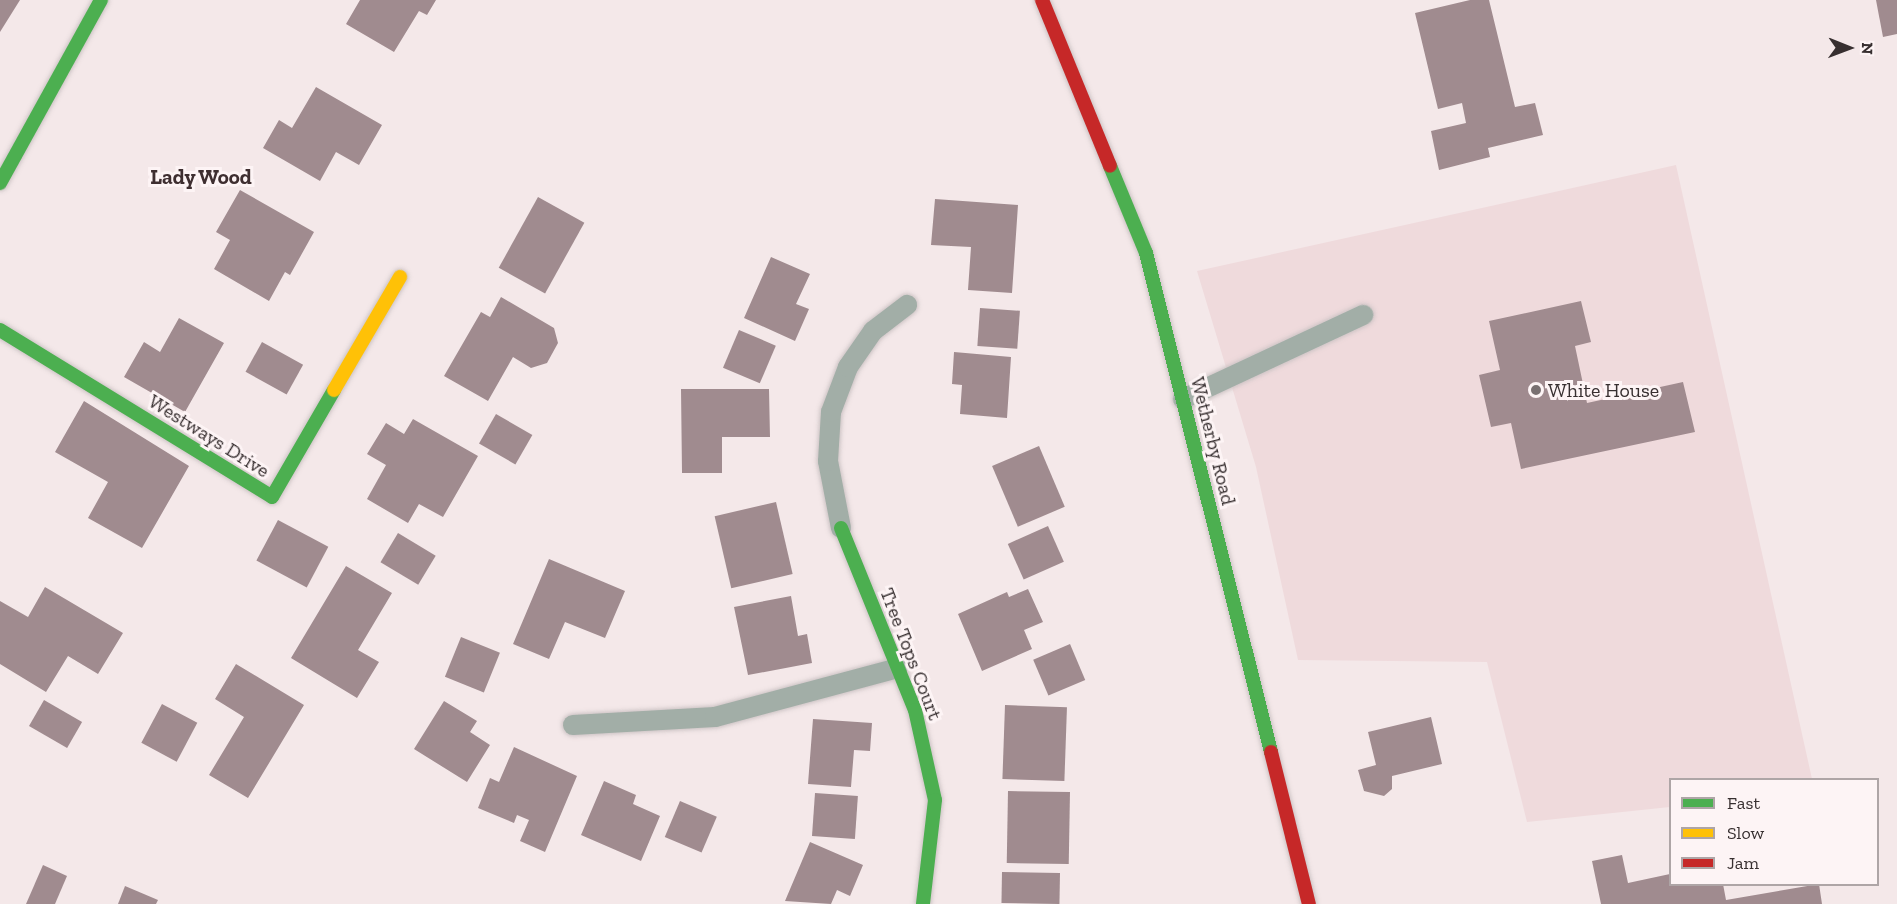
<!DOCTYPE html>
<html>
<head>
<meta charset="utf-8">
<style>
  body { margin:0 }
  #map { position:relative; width:1897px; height:904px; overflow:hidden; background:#f4e8e9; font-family:"Zilla Slab",serif }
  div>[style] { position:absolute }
  .built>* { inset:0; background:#efdadc }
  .building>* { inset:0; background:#a08b8f; transform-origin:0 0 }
  .roads { filter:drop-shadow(0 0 2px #cdc4c5) drop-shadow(0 0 2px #cdc4c5) }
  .lane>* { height:20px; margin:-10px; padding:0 10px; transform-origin:10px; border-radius:10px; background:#a2aea7 }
  .fast>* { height:14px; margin:-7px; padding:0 7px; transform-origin:7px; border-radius:7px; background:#4caf50 }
  .slow>* { height:14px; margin:-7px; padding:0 7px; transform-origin:7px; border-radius:7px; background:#ffc107 }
  .jam>* { height:14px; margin:-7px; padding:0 7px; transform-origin:7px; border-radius:7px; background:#c62828 }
  .dots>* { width:16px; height:16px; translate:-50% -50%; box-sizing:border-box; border:3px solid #fdf4f5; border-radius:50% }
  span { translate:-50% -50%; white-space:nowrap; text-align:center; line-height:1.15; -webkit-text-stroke:6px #fdf4f5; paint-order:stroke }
  .poi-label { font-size:20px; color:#372f30 }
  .left { translate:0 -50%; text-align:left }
  .street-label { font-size:20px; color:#372f30 }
  .neighbourhood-label { font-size:21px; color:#3e2e30; font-weight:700 }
  .legend { position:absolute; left:1669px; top:778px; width:210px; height:108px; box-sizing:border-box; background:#fdf4f5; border:2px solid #aea5a6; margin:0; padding:8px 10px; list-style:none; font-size:18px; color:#372f30 }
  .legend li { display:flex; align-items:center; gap:12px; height:30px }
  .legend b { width:30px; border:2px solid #aea5a6 }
  .north { position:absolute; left:1819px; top:18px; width:60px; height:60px; -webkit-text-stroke:4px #fdf4f5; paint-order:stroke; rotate:91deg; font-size:16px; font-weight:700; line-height:24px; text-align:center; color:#372f30 }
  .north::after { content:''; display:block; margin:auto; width:21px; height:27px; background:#372f30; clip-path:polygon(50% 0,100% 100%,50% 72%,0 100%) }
</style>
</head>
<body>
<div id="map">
  <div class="built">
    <i style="clip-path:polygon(1676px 165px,1812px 779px,1670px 780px,1670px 807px,1527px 822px,1487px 662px,1298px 660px,1256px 467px,1197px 271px)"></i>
  </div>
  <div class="building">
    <i style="clip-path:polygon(0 0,20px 0,0 32px)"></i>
    <i style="clip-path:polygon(360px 0,436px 0,427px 15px,419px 11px,394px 52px,346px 24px)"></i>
    <i style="clip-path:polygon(1470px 0,1489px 0,1515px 107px,1535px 103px,1543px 135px,1488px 148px,1490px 157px,1439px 170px,1431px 131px,1466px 123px,1462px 103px,1438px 109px,1415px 13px)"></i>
    <i style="clip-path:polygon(1876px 0,1897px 0,1897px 34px,1883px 37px)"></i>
    <i style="clip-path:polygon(316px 87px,382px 125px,359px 165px,336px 152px,320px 181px,263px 148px,279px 120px,292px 128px)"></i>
    <i style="clip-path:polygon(240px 190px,314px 232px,290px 275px,285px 272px,269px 301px,214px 269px,230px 240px,216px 232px)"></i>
    <i style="left:538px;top:197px;width:53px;height:81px;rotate:29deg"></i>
    <i style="clip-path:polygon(935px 199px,1018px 205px,1012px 293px,968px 290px,971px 247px,931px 245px)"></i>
    <i style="clip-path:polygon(771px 257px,810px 274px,796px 304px,809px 309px,795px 341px,744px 318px)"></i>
    <i style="clip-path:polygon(501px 297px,554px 328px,558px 343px,547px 363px,531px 368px,513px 357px,488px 401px,444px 376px,481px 312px,490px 317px)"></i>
    <i style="clip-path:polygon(1581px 301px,1591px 342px,1575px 346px,1587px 403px,1683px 382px,1695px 432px,1521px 469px,1511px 423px,1491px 427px,1479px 375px,1500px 370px,1489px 321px)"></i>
    <i style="left:980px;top:308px;width:40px;height:38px;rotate:4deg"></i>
    <i style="clip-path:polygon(179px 318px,224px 343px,185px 412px,124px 377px,144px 342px,160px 352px)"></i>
    <i style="left:739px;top:330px;width:40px;height:41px;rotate:23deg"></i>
    <i style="left:262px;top:342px;width:47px;height:34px;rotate:29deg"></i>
    <i style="clip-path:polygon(954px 352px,1011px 357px,1007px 418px,960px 414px,962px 385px,952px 384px)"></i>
    <i style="clip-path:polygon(681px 389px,769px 389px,770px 437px,722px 437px,722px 473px,682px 473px)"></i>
    <i style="clip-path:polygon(84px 401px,189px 466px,142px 548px,88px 518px,108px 482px,55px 452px)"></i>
    <i style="left:496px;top:414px;width:42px;height:34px;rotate:30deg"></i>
    <i style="clip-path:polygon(413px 419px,478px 456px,443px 517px,419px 504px,408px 523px,367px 499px,386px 465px,367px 454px,386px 423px,404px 434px)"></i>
    <i style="left:1039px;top:446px;width:66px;height:51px;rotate:67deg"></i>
    <i style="left:776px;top:502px;width:74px;height:63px;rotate:77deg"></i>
    <i style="left:278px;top:520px;width:57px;height:46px;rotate:28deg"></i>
    <i style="left:1048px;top:526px;width:39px;height:44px;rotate:66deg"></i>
    <i style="left:398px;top:533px;width:44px;height:34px;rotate:31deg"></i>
    <i style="clip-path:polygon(549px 559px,625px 591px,605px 638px,565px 622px,549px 659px,513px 644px)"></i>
    <i style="clip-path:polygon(346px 566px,392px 593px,358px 650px,379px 662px,357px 698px,291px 658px)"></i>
    <i style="clip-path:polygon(45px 587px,123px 633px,98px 674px,68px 656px,46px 692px,0 664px,0 601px,28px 617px)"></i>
    <i style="clip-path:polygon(1028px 589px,1043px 622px,1024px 630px,1032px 649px,982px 671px,958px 614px,1007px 592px,1009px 597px)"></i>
    <i style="clip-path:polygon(791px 596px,798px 636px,807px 634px,812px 663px,748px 675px,734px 607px)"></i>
    <i style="left:461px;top:637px;width:42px;height:43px;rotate:22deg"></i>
    <i style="left:1070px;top:644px;width:39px;height:40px;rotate:67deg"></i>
    <i style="clip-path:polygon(236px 664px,304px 705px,248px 798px,209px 775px,244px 717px,215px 699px)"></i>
    <i style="left:44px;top:700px;width:44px;height:30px;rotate:30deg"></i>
    <i style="clip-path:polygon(444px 701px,477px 721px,470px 732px,490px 745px,467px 782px,414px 749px)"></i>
    <i style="left:162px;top:704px;width:40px;height:44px;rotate:28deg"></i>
    <i style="left:1005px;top:705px;width:62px;height:74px;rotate:2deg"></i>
    <i style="clip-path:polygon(1431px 717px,1442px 764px,1392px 776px,1392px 789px,1384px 796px,1364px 791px,1358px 770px,1376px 765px,1368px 732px)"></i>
    <i style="clip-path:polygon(813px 719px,872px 723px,870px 751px,854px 750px,851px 787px,808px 784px)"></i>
    <i style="clip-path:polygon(514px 747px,577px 776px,545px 852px,520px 841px,529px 820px,517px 815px,514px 823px,478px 808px,490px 778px,499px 782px)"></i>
    <i style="clip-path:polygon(604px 781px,636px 795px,633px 804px,660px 816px,641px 861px,581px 835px)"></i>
    <i style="left:1008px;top:791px;width:62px;height:72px;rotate:1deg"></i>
    <i style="left:815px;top:793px;width:43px;height:43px;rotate:4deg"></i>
    <i style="left:680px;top:801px;width:40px;height:39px;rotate:23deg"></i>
    <i style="clip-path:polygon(810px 842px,863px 865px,850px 896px,837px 890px,831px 904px,785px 901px)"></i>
    <i style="clip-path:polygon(1622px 855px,1628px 883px,1670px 874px,1670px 884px,1723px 884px,1726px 900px,1819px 884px,1822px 904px,1601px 904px,1592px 861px)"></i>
    <i style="clip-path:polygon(43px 865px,67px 876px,55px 904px,26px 904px)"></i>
    <i style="left:1002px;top:872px;width:58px;height:31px;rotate:1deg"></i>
    <i style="clip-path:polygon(125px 886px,158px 900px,156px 904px,118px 904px)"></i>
  </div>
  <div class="roads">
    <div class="lane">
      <i style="left:1183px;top:399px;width:199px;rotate:-25deg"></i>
      <i style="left:841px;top:528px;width:68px;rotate:-101deg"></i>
      <i style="left:828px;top:461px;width:49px;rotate:-86.5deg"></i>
      <i style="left:831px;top:412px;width:48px;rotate:-69.3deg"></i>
      <i style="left:848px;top:367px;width:44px;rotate:-55.2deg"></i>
      <i style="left:873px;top:331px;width:43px;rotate:-37.4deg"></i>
      <i style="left:573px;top:725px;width:142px;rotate:-3.2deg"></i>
      <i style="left:715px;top:717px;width:189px;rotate:-15deg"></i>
    </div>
    <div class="fast">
      <i style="left:1110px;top:166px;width:94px;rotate:67.5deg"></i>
      <i style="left:1146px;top:253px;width:514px;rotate:75.94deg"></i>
      <i style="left:0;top:183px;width:209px;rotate:-61.1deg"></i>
      <i style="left:0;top:330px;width:319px;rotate:31.5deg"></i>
      <i style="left:272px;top:497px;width:124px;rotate:-59.9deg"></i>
      <i style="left:841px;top:528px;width:196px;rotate:67.9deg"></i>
      <i style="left:915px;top:710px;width:92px;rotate:77.5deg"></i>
      <i style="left:935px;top:800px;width:105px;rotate:96.6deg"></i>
    </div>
    <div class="slow">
      <i style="left:334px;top:390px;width:131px;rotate:-59.7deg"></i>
    </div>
    <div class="jam">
      <i style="left:1042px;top:0;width:179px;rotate:67.7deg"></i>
      <i style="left:1271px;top:752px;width:157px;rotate:76deg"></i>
    </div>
  </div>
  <div class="dots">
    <i style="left:1536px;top:390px;background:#797071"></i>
  </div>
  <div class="poi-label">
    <span class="left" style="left:1548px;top:390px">White House</span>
  </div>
  <div class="street-label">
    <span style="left:209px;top:436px;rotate:32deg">Westways Drive</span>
    <span style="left:1213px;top:441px;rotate:76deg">Wetherby Road</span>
    <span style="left:911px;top:654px;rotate:69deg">Tree Tops Court</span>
  </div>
  <div class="neighbourhood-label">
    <span style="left:201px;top:177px">Lady Wood</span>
  </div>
  <ul class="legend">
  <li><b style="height:8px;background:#4caf50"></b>Fast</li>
  <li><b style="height:8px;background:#ffc107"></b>Slow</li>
  <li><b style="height:8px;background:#c62828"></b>Jam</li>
  </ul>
  <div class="north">N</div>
</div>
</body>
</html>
